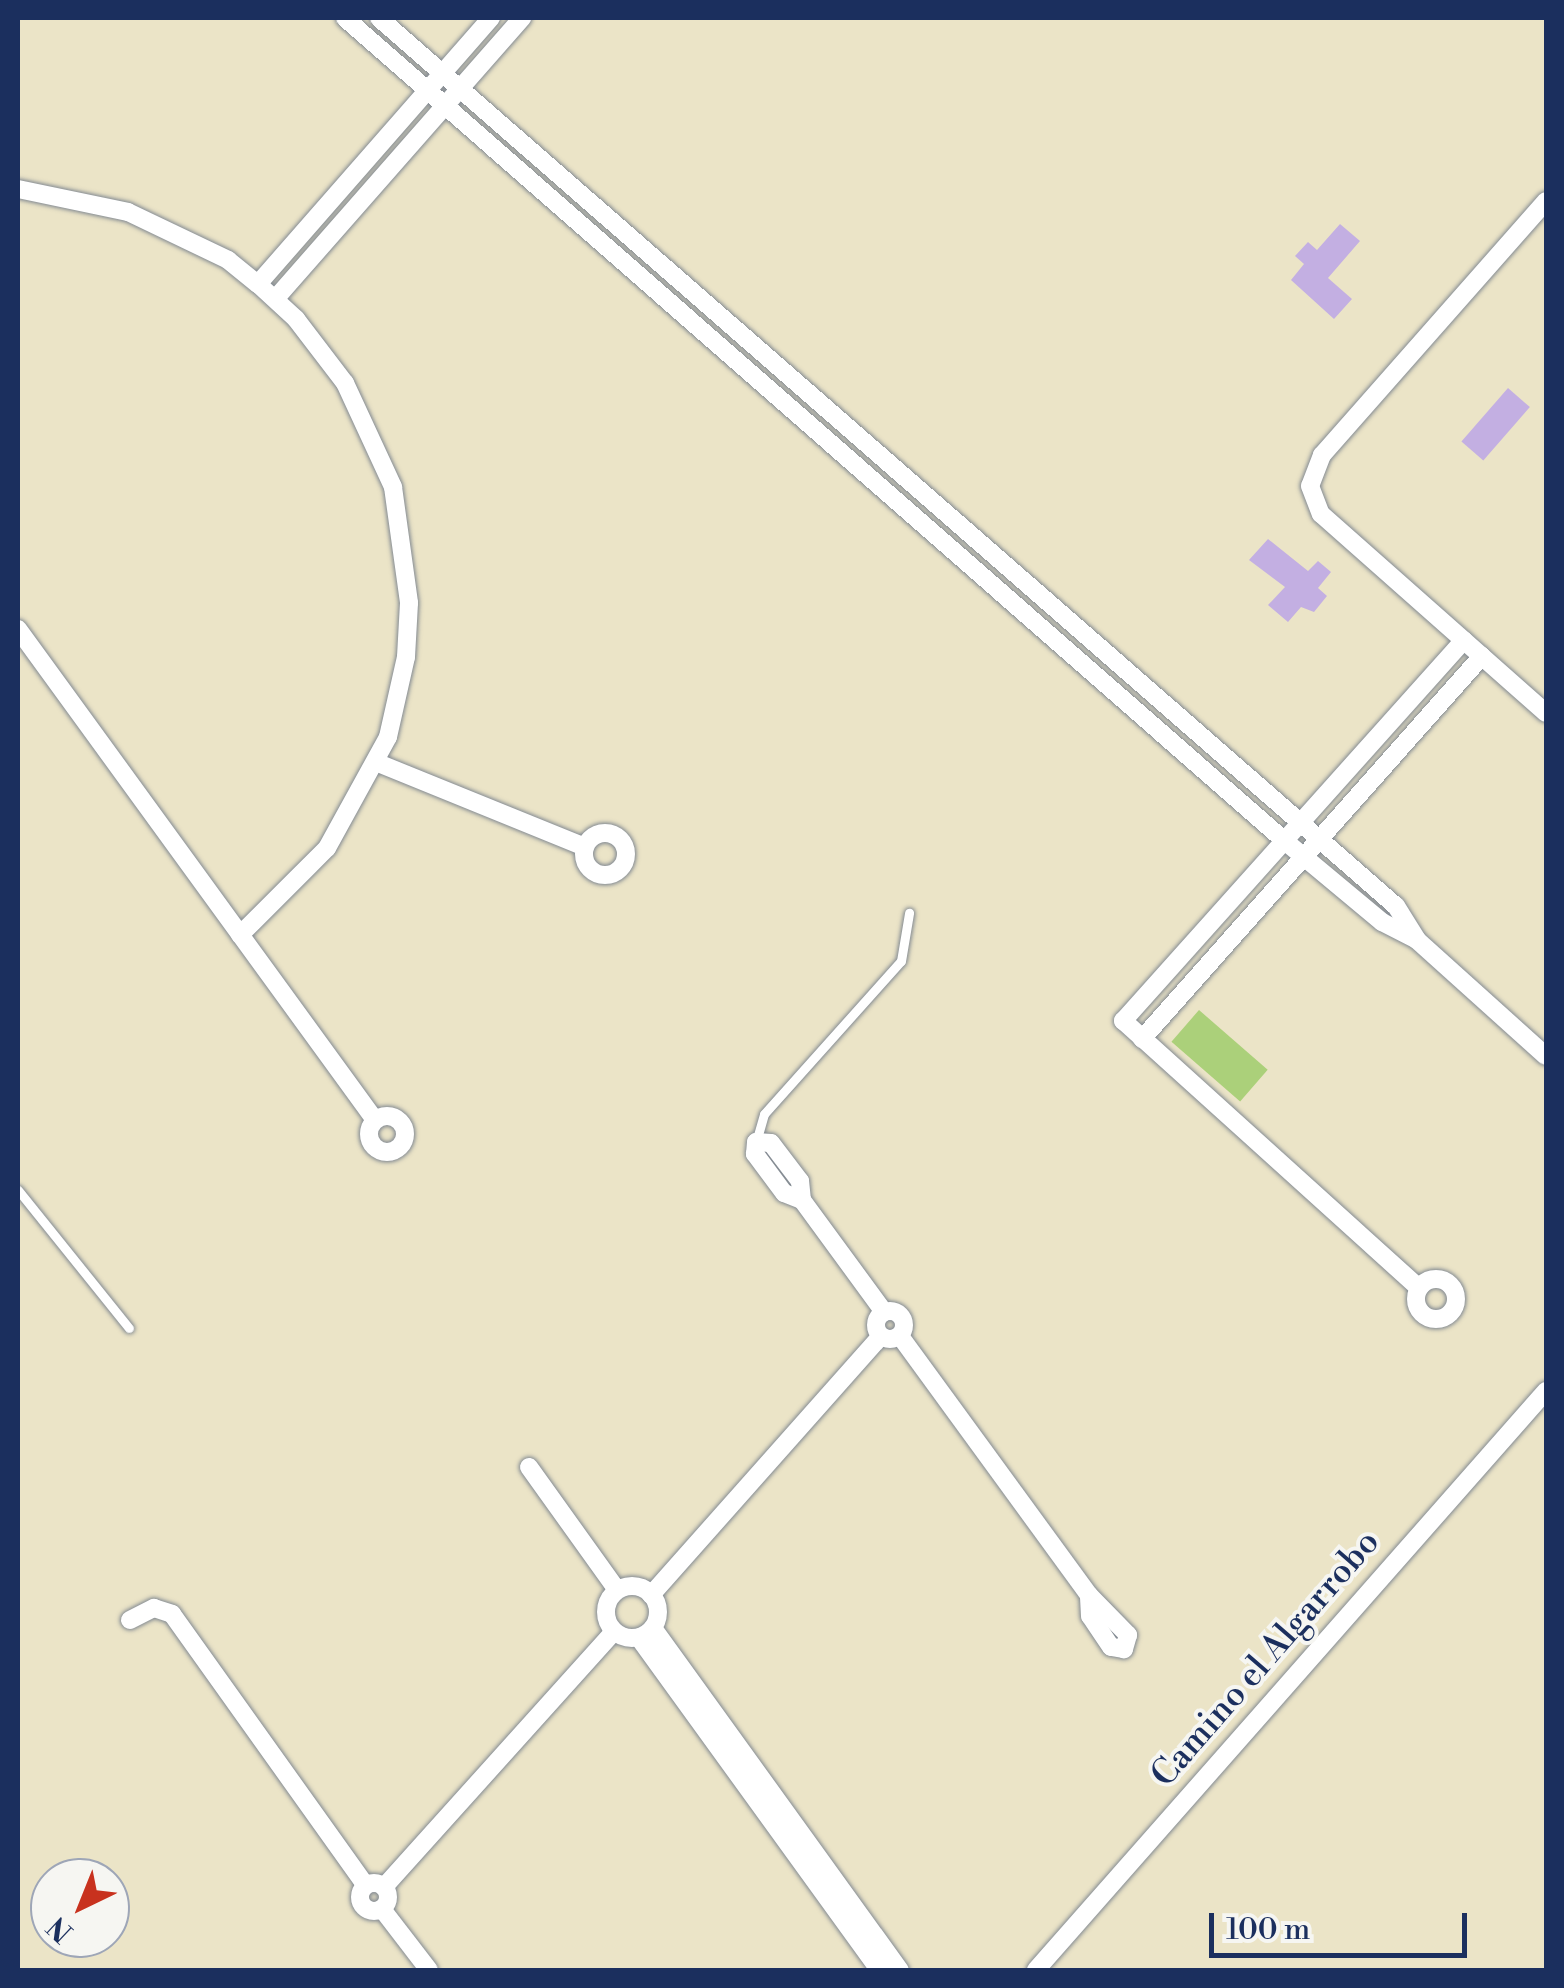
<!DOCTYPE html>
<html>
<head>
<meta charset="utf-8">
<style>
  body { margin:0 }
  #map { position:relative; width:1564px; height:1988px; overflow:hidden; background:#ebe4c7; font-family:"Libre Bodoni",serif }
  div>[style] { position:absolute }
  .green>* { inset:0; background:#abd07a; transform-origin:0 0 }
  .building>* { inset:0; background:#c3afe2; transform-origin:0 0 }
  .roads { filter:drop-shadow(0 0 2px #838a92) drop-shadow(0 0 2px #838a92) }
  .lane>* { height:9px; margin:-4.5px; padding:0 4.5px; transform-origin:4.5px; border-radius:4.5px; background:#fff }
  .street>* { height:18px; margin:-9px; padding:0 9px; transform-origin:9px; border-radius:9px; background:#fff }
  .street>.ring { margin:-9px; padding:0; box-sizing:content-box; background:none; border:18px solid #fff; border-radius:50% }
  span { translate:-50% -50%; white-space:nowrap; text-align:center; line-height:1.15; -webkit-text-stroke:8px #f6f6f2; paint-order:stroke }
  .street-label { font-size:35px; color:#1b2f5e }
  .frame { position:absolute; inset:0; border:20px solid #1b2f5e; pointer-events:none }
  .north { position:absolute; left:30px; top:1858px; width:100px; height:100px; box-sizing:border-box; background:#f6f6f2; border:2px solid #9ea6b7; border-radius:50%; rotate:223deg; font-size:28px; font-weight:700; line-height:40px; text-align:center; color:#1b2f5e }
  .north::after { content:''; display:block; margin:auto; width:35px; height:45px; background:#c8321e; clip-path:polygon(50% 0,100% 100%,50% 72%,0 100%) }
  .scale { position:absolute; left:1209px; top:1913px; width:258px; height:45px; box-sizing:border-box; border:5px solid #1b2f5e; border-top:0; padding-left:12px; font-size:30px; line-height:35px; white-space:nowrap; color:#1b2f5e; -webkit-text-stroke:8px #f6f6f2; paint-order:stroke }
</style>
</head>
<body>
<div id="map">
  <div class="green">
    <i style="left:1199px;top:1010px;width:91px;height:42px;rotate:41deg"></i>
  </div>
  <div class="building">
    <i style="clip-path:polygon(1340px 224px,1360px 241px,1328px 278px,1352px 299px,1334px 319px,1291px 280px,1304px 264px,1295px 256px,1308px 242px,1317px 250px)"></i>
    <i style="left:1508px;top:388px;width:29px;height:71px;rotate:41deg"></i>
    <i style="clip-path:polygon(1268px 539px,1308px 571px,1318px 561px,1331px 572px,1318px 588px,1327px 596px,1314px 612px,1301px 607px,1288px 622px,1268px 605px,1285px 587px,1249px 560px)"></i>
  </div>
  <div class="roads">
    <div class="lane">
      <i style="left:756px;top:1142px;width:29px;rotate:-74deg"></i>
      <i style="left:764px;top:1114px;width:205px;rotate:-48.2deg"></i>
      <i style="left:901px;top:961px;width:49px;rotate:-80.5deg"></i>
      <i style="left:18px;top:1190px;width:177px;rotate:51.2deg"></i>
    </div>
    <div class="street">
      <i style="left:345px;top:18px;width:1251px;rotate:41.21deg"></i>
      <i style="left:1286px;top:842px;width:125px;rotate:39.8deg"></i>
      <i style="left:1382px;top:922px;width:39px;rotate:27deg"></i>
      <i style="left:1417px;top:940px;width:173px;rotate:42deg"></i>
      <i style="left:379px;top:18px;width:1350px;rotate:41.13deg"></i>
      <i style="left:1396px;top:906px;width:40px;rotate:58deg"></i>
      <i style="left:18px;top:189px;width:112px;rotate:11.8deg"></i>
      <i style="left:128px;top:212px;width:111px;rotate:25.6deg"></i>
      <i style="left:228px;top:260px;width:38px;rotate:39deg"></i>
      <i style="left:258px;top:284px;width:52px;rotate:42.6deg"></i>
      <i style="left:296px;top:319px;width:81px;rotate:52.6deg"></i>
      <i style="left:345px;top:383px;width:115px;rotate:65.2deg"></i>
      <i style="left:393px;top:487px;width:117px;rotate:82.1deg"></i>
      <i style="left:409px;top:603px;width:54px;rotate:93.2deg"></i>
      <i style="left:406px;top:657px;width:82px;rotate:102.7deg"></i>
      <i style="left:388px;top:737px;width:127px;rotate:118.8deg"></i>
      <i style="left:327px;top:848px;width:123px;rotate:135deg"></i>
      <i style="left:1546px;top:201px;width:339px;rotate:131.4deg"></i>
      <i style="left:1322px;top:455px;width:33px;rotate:111deg"></i>
      <i style="left:1310px;top:486px;width:30px;rotate:69deg"></i>
      <i style="left:1321px;top:514px;width:300px;rotate:41.5deg"></i>
      <i style="left:258px;top:284px;width:354px;rotate:-48.8deg"></i>
      <i style="left:276px;top:298px;width:373px;rotate:-48.7deg"></i>
      <i style="left:18px;top:629px;width:607px;rotate:53.98deg"></i>
      <i style="left:378px;top:763px;width:223px;rotate:22.1deg"></i>
      <i class="ring" style="left:584px;top:833px;width:24px;height:24px"></i>
      <i style="left:1142px;top:1039px;width:512px;rotate:-48.4deg"></i>
      <i class="ring" style="left:369px;top:1116px;width:18px;height:18px"></i>
      <i style="left:802px;top:1200px;width:19px;rotate:-159deg"></i>
      <i style="left:784px;top:1193px;width:49px;rotate:-126.6deg"></i>
      <i style="left:755px;top:1154px;width:12px;rotate:-85deg"></i>
      <i style="left:756px;top:1142px;width:15px;rotate:4deg"></i>
      <i style="left:771px;top:1143px;width:48px;rotate:52.7deg"></i>
      <i style="left:800px;top:1181px;width:19px;rotate:84deg"></i>
      <i style="left:802px;top:1200px;width:139px;rotate:53.8deg"></i>
      <i class="ring" style="left:1416px;top:1279px;width:22px;height:22px"></i>
      <i style="left:1419px;top:1288px;width:399px;rotate:-137.9deg"></i>
      <i style="left:1123px;top:1021px;width:511px;rotate:-48.17deg"></i>
      <i class="ring" style="left:876px;top:1311px;width:10px;height:10px"></i>
      <i style="left:900px;top:1336px;width:321px;rotate:53.9deg"></i>
      <i style="left:1089px;top:1595px;width:56px;rotate:45.7deg"></i>
      <i style="left:1128px;top:1635px;width:15px;rotate:106deg"></i>
      <i style="left:1124px;top:1649px;width:13px;rotate:-171deg"></i>
      <i style="left:1111px;top:1647px;width:37px;rotate:-124deg"></i>
      <i style="left:1090px;top:1616px;width:21px;rotate:-93deg"></i>
      <i style="left:529px;top:1467px;width:151px;rotate:54.4deg"></i>
      <i class="ring" style="left:606px;top:1586px;width:34px;height:34px"></i>
      <i style="left:651px;top:1595px;width:346px;rotate:-48.4deg"></i>
      <i style="left:130px;top:1620px;width:27px;rotate:-27deg"></i>
      <i style="left:154px;top:1608px;width:19px;rotate:18deg"></i>
      <i style="left:172px;top:1614px;width:333px;rotate:54.5deg"></i>
      <i style="left:653px;top:1628px;width:422px;rotate:54.2deg"></i>
      <i style="left:639px;top:1638px;width:410px;rotate:54.1deg"></i>
      <i class="ring" style="left:360px;top:1883px;width:10px;height:10px"></i>
      <i style="left:384px;top:1887px;width:343px;rotate:-48deg"></i>
      <i style="left:382px;top:1909px;width:77px;rotate:52.4deg"></i>
      <i style="left:1036px;top:1970px;width:772px;rotate:-48.63deg"></i>
    </div>
  </div>
  <div class="street-label">
    <span style="left:1266px;top:1659px;rotate:-49deg">Camino el Algarrobo</span>
  </div>
  <div class="frame"></div>
  <div class="north">N</div>
  <div class="scale">100 m</div>
</div>
</body>
</html>
